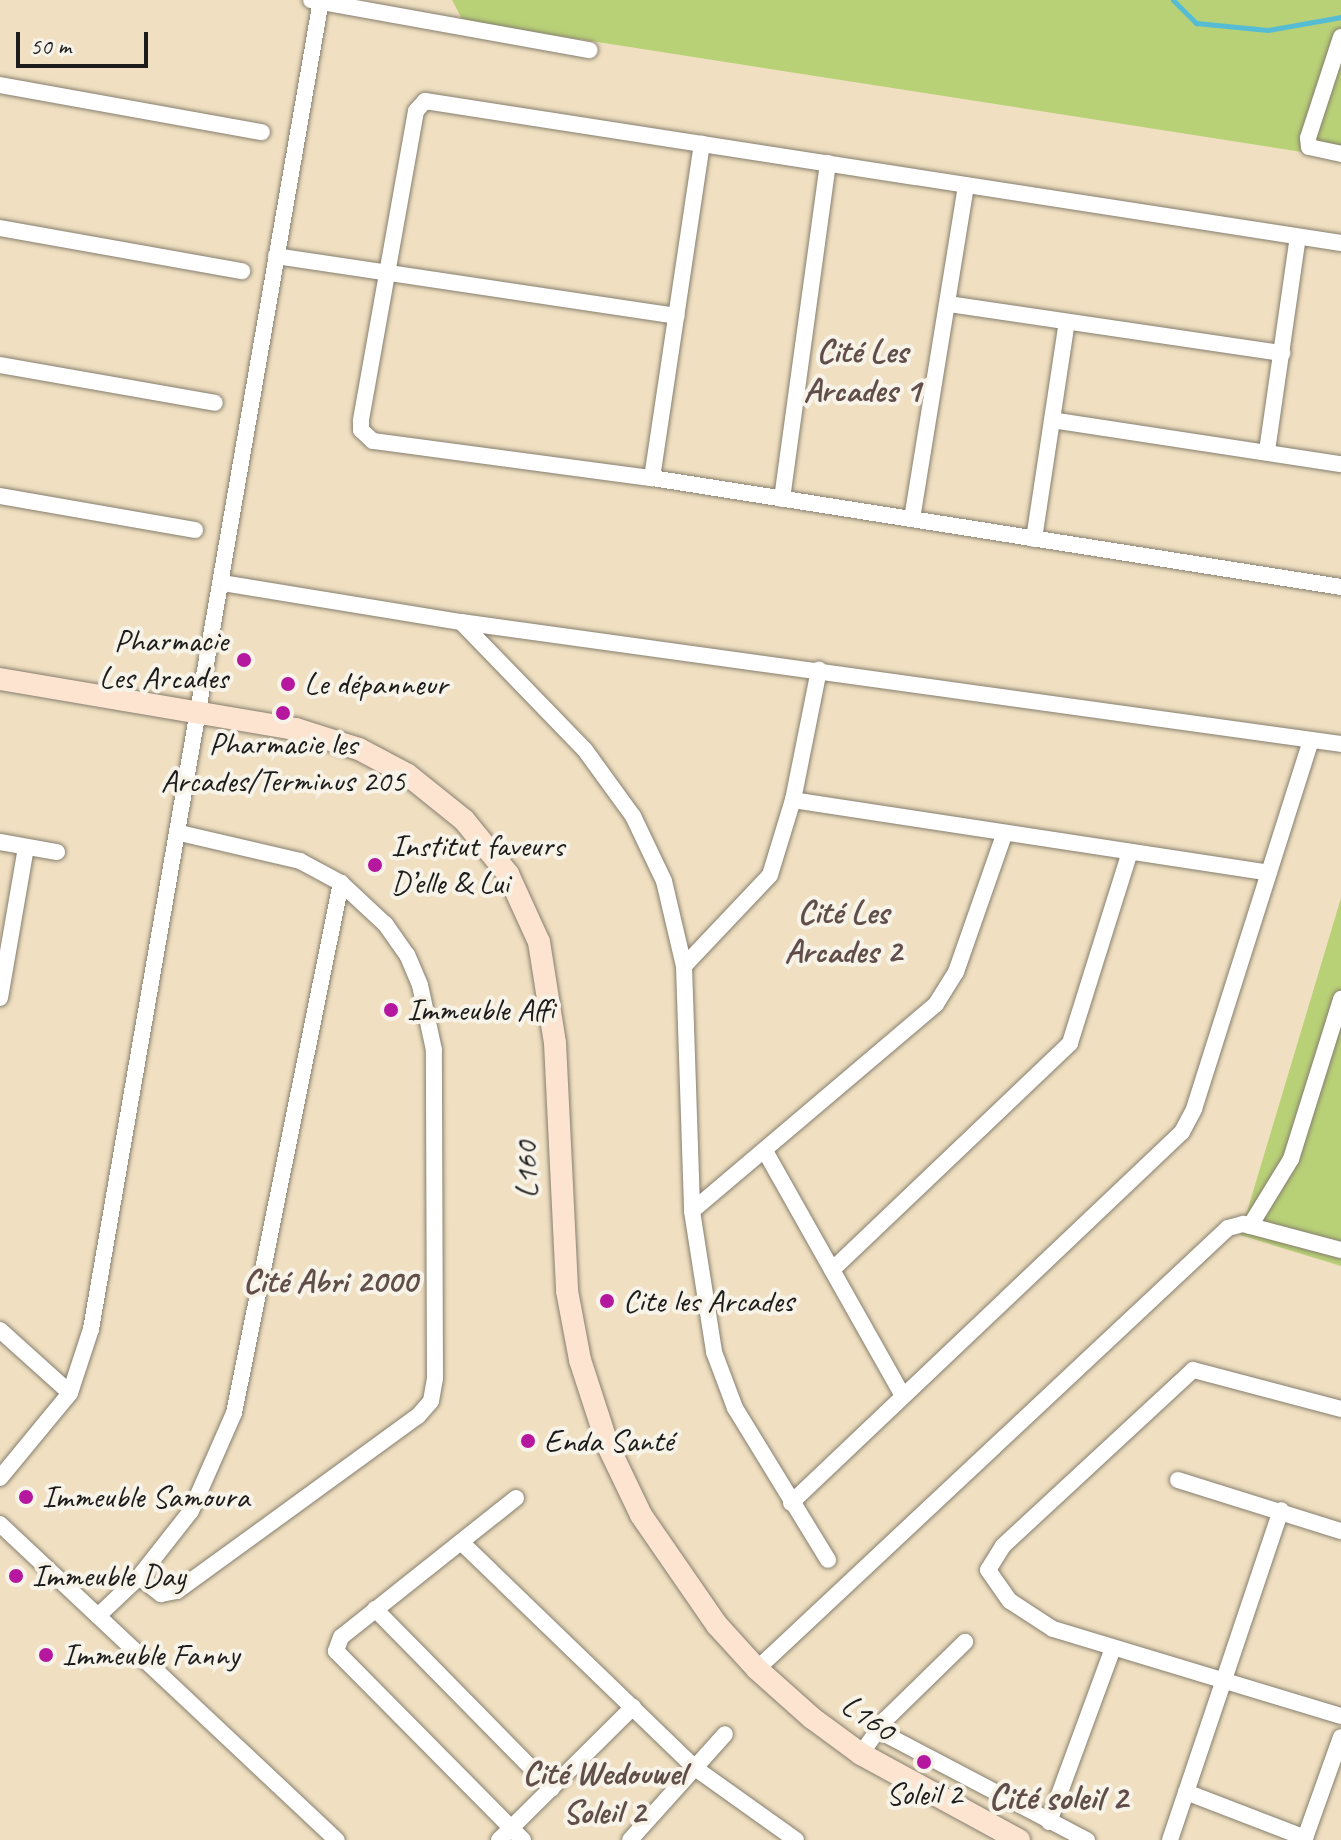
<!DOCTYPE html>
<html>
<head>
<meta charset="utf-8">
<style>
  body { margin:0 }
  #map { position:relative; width:1341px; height:1840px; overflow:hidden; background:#f0e0c1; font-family:Caveat,sans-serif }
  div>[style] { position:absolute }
  .green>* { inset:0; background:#b8d177 }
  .stream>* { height:5px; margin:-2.5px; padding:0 2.5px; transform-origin:2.5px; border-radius:2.5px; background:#56bcd4 }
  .roads { filter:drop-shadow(0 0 2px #867e6e) drop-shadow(0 0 2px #867e6e) }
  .street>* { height:16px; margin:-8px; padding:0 8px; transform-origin:8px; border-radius:8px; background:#fff }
  .secondary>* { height:22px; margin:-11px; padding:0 11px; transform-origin:11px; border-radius:11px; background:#fde4d1 }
  .dots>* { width:22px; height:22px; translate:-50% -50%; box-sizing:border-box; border:4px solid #f7f3e8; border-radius:50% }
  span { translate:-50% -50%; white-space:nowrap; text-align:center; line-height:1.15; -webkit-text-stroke:8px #f7f3e8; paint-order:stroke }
  .poi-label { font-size:32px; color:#1c1c1c }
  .right { translate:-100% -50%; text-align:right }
  .left { translate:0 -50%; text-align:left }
  .street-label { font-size:32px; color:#1c1c1c }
  .neighbourhood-label { font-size:34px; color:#614e4b; font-weight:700 }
  .quarter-label { font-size:36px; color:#614e4b; font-weight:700 }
  .scale { position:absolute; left:16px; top:32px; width:132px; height:36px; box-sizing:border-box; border:4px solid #1c1c1c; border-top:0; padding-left:10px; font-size:24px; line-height:28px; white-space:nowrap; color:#1c1c1c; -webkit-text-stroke:6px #f7f3e8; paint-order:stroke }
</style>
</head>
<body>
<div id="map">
  <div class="green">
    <i style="clip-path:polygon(452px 0,1341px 0,1341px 158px,463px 21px)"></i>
    <i style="clip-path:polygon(1341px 898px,1341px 1266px,1240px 1235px)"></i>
  </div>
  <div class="stream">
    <i style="left:1173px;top:0;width:33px;rotate:45deg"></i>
    <i style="left:1196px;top:23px;width:72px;rotate:5.6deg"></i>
    <i style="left:1268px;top:30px;width:74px;rotate:-10.1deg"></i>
  </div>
  <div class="roads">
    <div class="street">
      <i style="left:311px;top:0;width:283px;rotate:10.2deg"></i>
      <i style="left:1341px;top:37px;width:106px;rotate:108.1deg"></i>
      <i style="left:1308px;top:138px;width:9px;rotate:84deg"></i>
      <i style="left:1309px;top:147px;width:33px;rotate:12deg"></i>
      <i style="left:0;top:85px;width:266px;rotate:10.2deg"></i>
      <i style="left:0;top:228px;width:246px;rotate:10.1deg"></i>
      <i style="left:1341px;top:243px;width:927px;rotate:-171.19deg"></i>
      <i style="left:425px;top:101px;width:13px;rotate:132deg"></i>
      <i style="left:416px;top:111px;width:315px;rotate:100.1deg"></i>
      <i style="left:361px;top:421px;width:9px;rotate:90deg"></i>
      <i style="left:361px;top:430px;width:16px;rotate:43deg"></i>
      <i style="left:373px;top:441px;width:281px;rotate:7.6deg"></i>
      <i style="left:652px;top:478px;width:698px;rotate:8.99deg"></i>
      <i style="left:276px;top:256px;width:405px;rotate:8.5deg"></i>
      <i style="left:949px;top:304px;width:337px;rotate:8.4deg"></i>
      <i style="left:0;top:365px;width:218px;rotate:10deg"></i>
      <i style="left:1052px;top:420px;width:292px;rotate:8.7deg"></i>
      <i style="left:1267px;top:451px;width:216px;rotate:-81.8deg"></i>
      <i style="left:652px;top:478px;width:338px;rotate:-81.5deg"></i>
      <i style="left:0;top:496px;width:198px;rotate:9.9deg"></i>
      <i style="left:782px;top:499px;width:339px;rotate:-82.2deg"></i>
      <i style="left:912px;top:519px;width:338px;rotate:-80.8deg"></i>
      <i style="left:1034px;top:539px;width:219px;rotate:-81.4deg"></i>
      <i style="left:222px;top:583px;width:242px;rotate:9.3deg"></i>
      <i style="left:461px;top:622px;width:888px;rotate:7.89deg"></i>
      <i style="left:461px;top:622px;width:178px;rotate:45.9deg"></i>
      <i style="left:585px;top:750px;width:82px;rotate:54deg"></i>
      <i style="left:633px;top:816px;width:72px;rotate:64.5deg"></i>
      <i style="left:664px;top:881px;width:87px;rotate:76.8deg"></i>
      <i style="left:684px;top:966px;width:245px;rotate:88.1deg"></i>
      <i style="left:692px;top:1211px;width:143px;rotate:81.1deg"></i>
      <i style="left:714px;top:1352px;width:60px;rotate:69.4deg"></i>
      <i style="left:735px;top:1408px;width:178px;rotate:58.5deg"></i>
      <i style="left:793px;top:800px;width:481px;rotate:8.7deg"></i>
      <i style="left:0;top:842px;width:58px;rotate:10deg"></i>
      <i style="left:684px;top:966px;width:125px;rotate:-46.6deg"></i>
      <i style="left:770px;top:875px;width:78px;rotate:-73deg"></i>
      <i style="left:793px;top:800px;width:133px;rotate:-78.7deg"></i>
      <i style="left:0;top:998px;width:153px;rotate:-80.2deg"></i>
      <i style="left:765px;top:1151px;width:279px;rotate:60.6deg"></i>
      <i style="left:692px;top:1211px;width:320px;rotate:-40.3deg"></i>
      <i style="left:936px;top:1004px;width:38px;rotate:-58deg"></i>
      <i style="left:956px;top:972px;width:145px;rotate:-70.7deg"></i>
      <i style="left:1250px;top:1226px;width:79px;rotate:-58.5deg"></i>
      <i style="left:1291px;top:1159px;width:168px;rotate:-72.6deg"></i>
      <i style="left:832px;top:1270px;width:329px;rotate:-43.6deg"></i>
      <i style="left:1070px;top:1043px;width:200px;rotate:-72.6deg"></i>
      <i style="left:0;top:1330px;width:94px;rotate:42deg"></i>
      <i style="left:1341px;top:1409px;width:153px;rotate:-165.2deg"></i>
      <i style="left:1193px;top:1370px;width:259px;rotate:137.2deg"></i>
      <i style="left:1003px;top:1546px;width:28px;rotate:122deg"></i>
      <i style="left:988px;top:1570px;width:38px;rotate:55deg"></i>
      <i style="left:1010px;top:1601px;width:51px;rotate:33.1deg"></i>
      <i style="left:1053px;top:1629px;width:301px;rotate:16.8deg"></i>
      <i style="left:0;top:1478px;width:110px;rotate:-50.5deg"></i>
      <i style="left:70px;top:1393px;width:67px;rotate:-71.8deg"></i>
      <i style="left:91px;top:1329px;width:1349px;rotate:-80.18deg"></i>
      <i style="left:1178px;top:1480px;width:171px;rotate:17.4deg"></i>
      <i style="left:516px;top:1498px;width:223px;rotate:141.5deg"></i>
      <i style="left:341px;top:1637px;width:15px;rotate:110deg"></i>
      <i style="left:336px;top:1651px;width:266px;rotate:45.3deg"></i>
      <i style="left:791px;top:1503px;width:539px;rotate:-43.5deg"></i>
      <i style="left:1182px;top:1132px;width:26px;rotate:-62deg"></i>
      <i style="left:1194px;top:1109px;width:387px;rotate:-72.4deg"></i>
      <i style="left:0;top:1524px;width:462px;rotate:43.2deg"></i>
      <i style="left:461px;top:1542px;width:325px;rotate:44deg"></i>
      <i style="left:695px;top:1768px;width:124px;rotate:35.5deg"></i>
      <i style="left:139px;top:1577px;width:28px;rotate:38deg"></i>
      <i style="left:161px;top:1594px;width:16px;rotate:-11deg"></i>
      <i style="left:177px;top:1591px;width:298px;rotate:-36deg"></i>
      <i style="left:418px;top:1416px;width:20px;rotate:-49deg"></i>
      <i style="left:431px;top:1401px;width:23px;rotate:-80deg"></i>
      <i style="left:435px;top:1378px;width:328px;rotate:-90.2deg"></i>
      <i style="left:434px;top:1050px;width:66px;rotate:-102.2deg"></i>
      <i style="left:420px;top:985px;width:33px;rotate:-113deg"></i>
      <i style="left:407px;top:955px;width:38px;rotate:-125deg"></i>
      <i style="left:385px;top:924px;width:60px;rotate:-137deg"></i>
      <i style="left:341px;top:883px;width:47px;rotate:-151.8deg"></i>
      <i style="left:300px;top:861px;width:123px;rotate:-166.9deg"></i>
      <i style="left:375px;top:1609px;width:252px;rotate:45.5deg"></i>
      <i style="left:99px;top:1615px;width:55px;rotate:-43.5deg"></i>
      <i style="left:139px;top:1577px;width:84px;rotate:-51.8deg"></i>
      <i style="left:191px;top:1511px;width:107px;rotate:-66.3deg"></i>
      <i style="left:234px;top:1413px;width:541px;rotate:-78.59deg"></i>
      <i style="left:757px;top:1669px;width:645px;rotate:-43.12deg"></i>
      <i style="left:1228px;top:1228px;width:16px;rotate:-15deg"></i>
      <i style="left:1243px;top:1224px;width:101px;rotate:14.9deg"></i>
      <i style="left:879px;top:1731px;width:235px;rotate:27.7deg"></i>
      <i style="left:861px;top:1754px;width:42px;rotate:-54.8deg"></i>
      <i style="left:885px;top:1720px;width:112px;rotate:-44.3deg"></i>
      <i style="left:1186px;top:1792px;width:128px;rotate:21.1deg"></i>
      <i style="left:1305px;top:1838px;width:107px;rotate:-70.4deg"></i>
      <i style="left:1049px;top:1822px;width:185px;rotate:-69.8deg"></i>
      <i style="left:499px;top:1840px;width:189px;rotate:-44.8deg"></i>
      <i style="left:630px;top:1840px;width:142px;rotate:-48.1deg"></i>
      <i style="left:1170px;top:1840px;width:348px;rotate:-71.4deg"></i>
    </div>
    <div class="secondary">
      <i style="left:0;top:679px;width:300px;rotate:9.6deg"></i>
      <i style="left:296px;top:729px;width:66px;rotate:17.6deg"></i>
      <i style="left:359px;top:749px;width:55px;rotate:28deg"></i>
      <i style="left:408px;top:775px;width:72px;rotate:38.8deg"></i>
      <i style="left:464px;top:820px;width:70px;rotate:50.8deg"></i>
      <i style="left:508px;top:874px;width:75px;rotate:65.5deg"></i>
      <i style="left:539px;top:942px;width:102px;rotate:81deg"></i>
      <i style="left:555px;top:1043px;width:248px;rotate:87.2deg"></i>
      <i style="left:567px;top:1291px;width:70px;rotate:79.3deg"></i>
      <i style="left:580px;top:1360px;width:90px;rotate:72deg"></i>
      <i style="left:608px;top:1446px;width:76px;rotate:64.4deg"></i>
      <i style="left:641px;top:1515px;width:134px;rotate:55.4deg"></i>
      <i style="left:717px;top:1625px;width:59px;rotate:47.7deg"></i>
      <i style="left:757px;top:1669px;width:74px;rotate:41.7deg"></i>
      <i style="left:812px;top:1718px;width:61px;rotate:36.3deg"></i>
      <i style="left:861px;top:1754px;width:180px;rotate:28.6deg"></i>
    </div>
  </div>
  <div class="dots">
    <i style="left:244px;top:660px;background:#b5179e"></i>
    <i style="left:288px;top:684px;background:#b5179e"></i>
    <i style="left:283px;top:713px;background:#b5179e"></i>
    <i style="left:375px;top:865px;background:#b5179e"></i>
    <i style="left:391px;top:1010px;background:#b5179e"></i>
    <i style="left:607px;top:1301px;background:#b5179e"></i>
    <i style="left:528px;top:1441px;background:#b5179e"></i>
    <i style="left:26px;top:1497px;background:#b5179e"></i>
    <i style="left:16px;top:1576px;background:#b5179e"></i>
    <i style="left:46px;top:1655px;background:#b5179e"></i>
    <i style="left:924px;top:1762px;background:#b5179e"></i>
  </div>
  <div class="poi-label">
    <span class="right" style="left:228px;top:660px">Pharmacie<br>Les Arcades</span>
    <span class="left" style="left:304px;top:684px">Le dépanneur</span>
    <span style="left:283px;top:763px">Pharmacie les<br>Arcades/Terminus 205</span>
    <span class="left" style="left:391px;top:865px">Institut faveurs<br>D’elle &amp; Lui</span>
    <span class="left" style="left:407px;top:1010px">Immeuble Affi</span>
    <span class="left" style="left:623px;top:1301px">Cite les Arcades</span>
    <span class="left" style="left:544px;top:1441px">Enda Santé</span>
    <span class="left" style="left:42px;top:1497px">Immeuble Samoura</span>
    <span class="left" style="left:32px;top:1576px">Immeuble Day</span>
    <span class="left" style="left:62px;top:1655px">Immeuble Fanny</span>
    <span style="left:924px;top:1794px">Soleil 2</span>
  </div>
  <div class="street-label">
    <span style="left:527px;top:1170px;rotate:-92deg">L160</span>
    <span style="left:868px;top:1718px;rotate:35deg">L160</span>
  </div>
  <div class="neighbourhood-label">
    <span style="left:862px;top:370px">Cité Les<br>Arcades 1</span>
    <span style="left:843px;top:931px">Cité Les<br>Arcades 2</span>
    <span style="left:330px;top:1281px">Cité Abri 2000</span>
    <span style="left:604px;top:1792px">Cité Wedouwel<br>Soleil 2</span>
  </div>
  <div class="quarter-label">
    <span style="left:1058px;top:1798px">Cité soleil 2</span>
  </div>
  <div class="scale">50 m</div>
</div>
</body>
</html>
